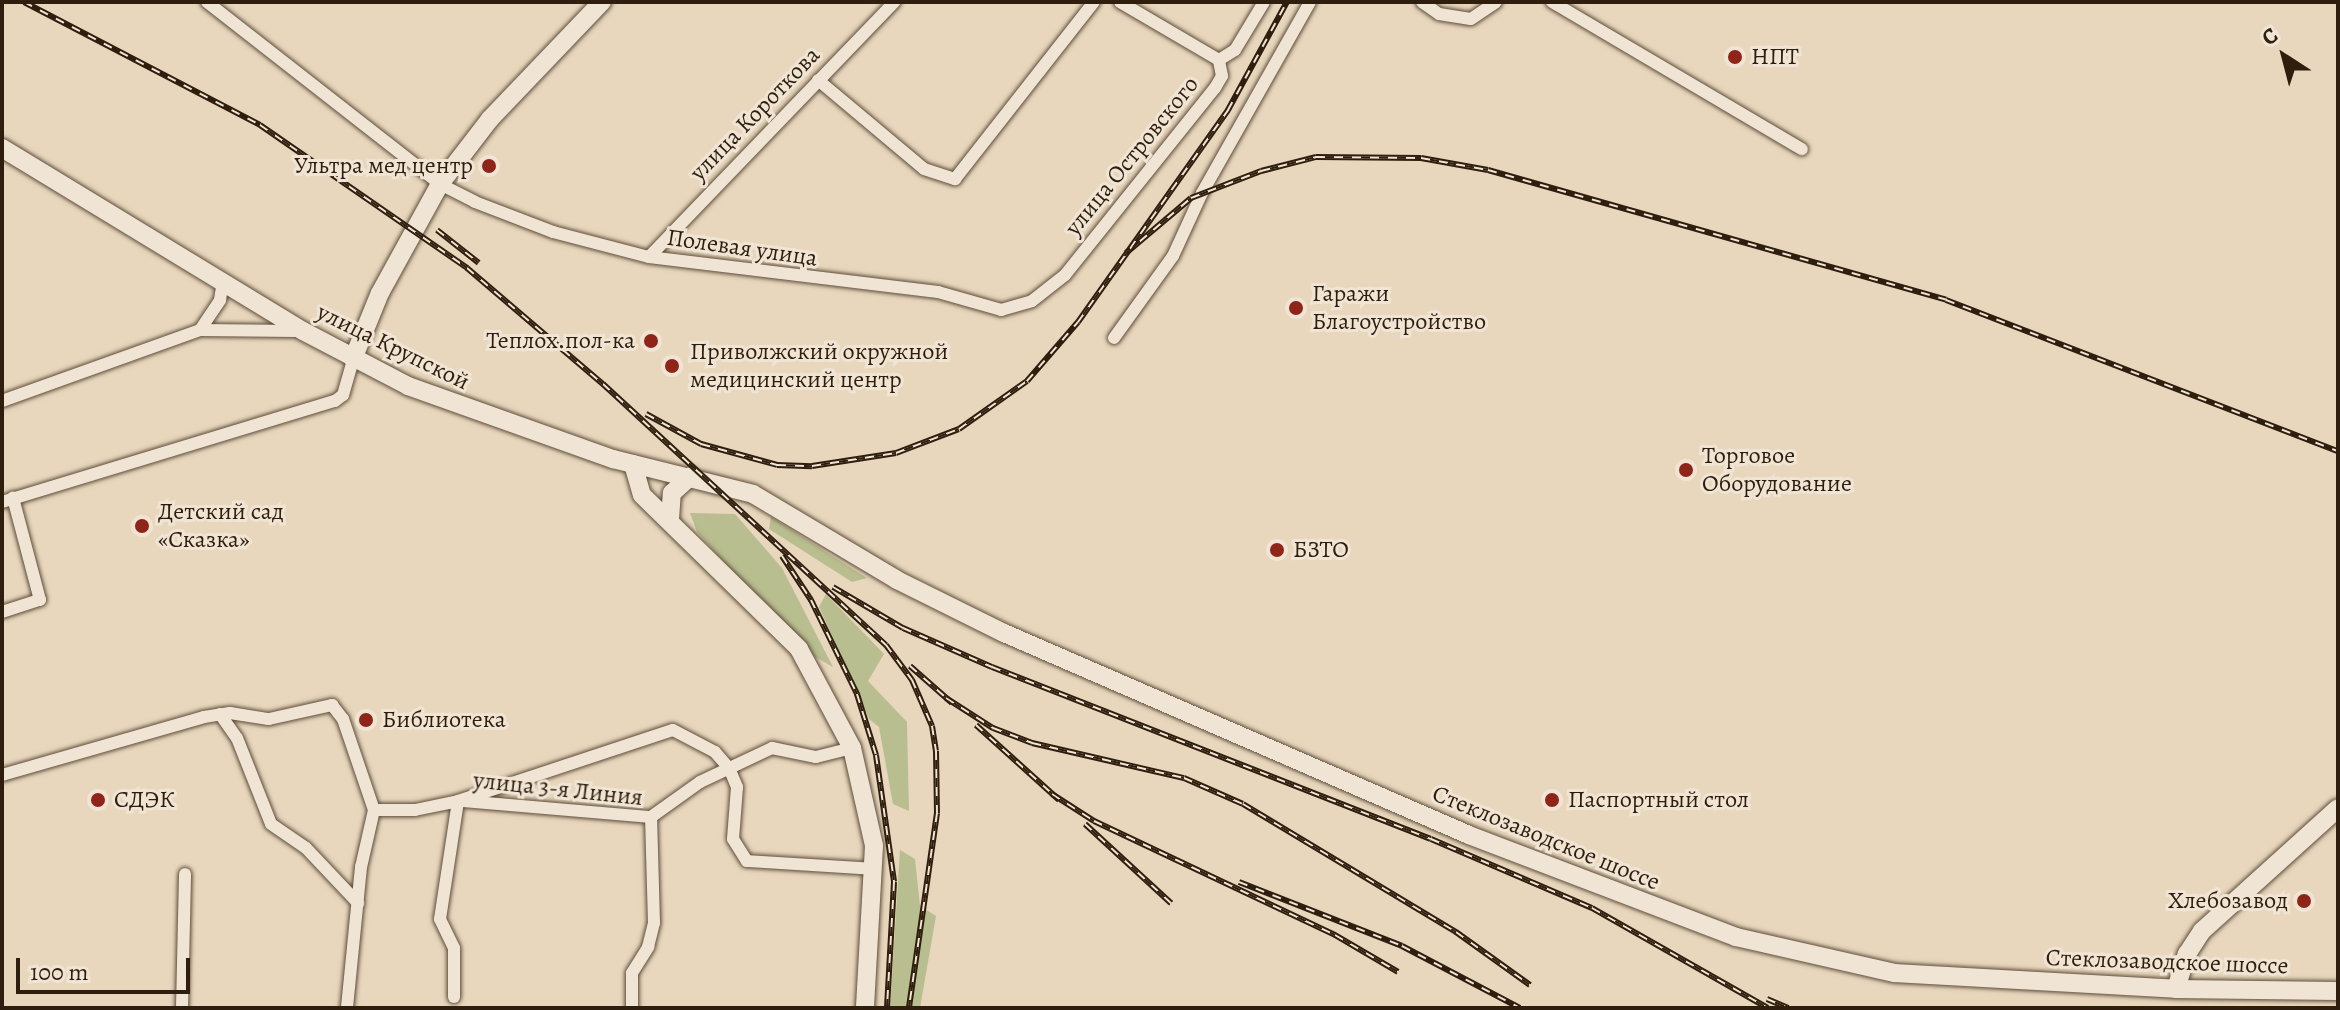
<!DOCTYPE html>
<html>
<head>
<meta charset="utf-8">
<style>
  body { margin:0 }
  #map { position:relative; width:2340px; height:1010px; overflow:hidden; background:#e8d7bd; font-family:Alegreya,serif }
  div>[style] { position:absolute }
  .green>* { inset:0; background:#b8be8f }
  .roads { filter:drop-shadow(0 0 2px #5d4c39) drop-shadow(0 0 2px #5d4c39) }
  .street>* { height:12px; margin:-6px; padding:0 6px; transform-origin:6px; border-radius:6px; background:#f0e5d4 }
  .secondary>* { height:18px; margin:-9px; padding:0 9px; transform-origin:9px; border-radius:9px; background:#f0e5d4 }
  .rail>* { height:6px; margin-top:-3px; transform-origin:0; background:repeating-linear-gradient(90deg,#f0e5d4 0 9px,#2f1e0d 0 18px); box-sizing:border-box; border-block:2px solid #2f1e0d }
  .dots>* { width:22px; height:22px; translate:-50% -50%; box-sizing:border-box; border:4px solid #f0e5d4; border-radius:50% }
  span { translate:-50% -50%; white-space:nowrap; text-align:center; line-height:1.15; -webkit-text-stroke:6px #f0e5d4; paint-order:stroke }
  .poi-label { font-size:24px; color:#2f1e0d }
  .left { translate:0 -50%; text-align:left }
  .right { translate:-100% -50%; text-align:right }
  .street-label { font-size:24px; color:#2f1e0d }
  .frame { position:absolute; inset:0; border:4px solid #2f1e0d; pointer-events:none }
  .north { position:absolute; left:2244px; top:16px; width:80px; height:80px; -webkit-text-stroke:6px #f0e5d4; paint-order:stroke; rotate:324deg; font-size:22px; font-weight:700; line-height:32px; text-align:center; color:#2f1e0d }
  .north::after { content:''; display:block; margin:auto; width:28px; height:36px; background:#2f1e0d; clip-path:polygon(50% 0,100% 100%,50% 72%,0 100%) }
  .scale { position:absolute; left:16px; top:958px; width:174px; height:36px; box-sizing:border-box; border:4px solid #2f1e0d; border-top:0; padding-left:10px; font-size:24px; line-height:28px; white-space:nowrap; color:#2f1e0d; -webkit-text-stroke:6px #f0e5d4; paint-order:stroke }
</style>
</head>
<body>
<div id="map">
  <div class="green">
    <i style="clip-path:polygon(690px 513px,735px 514px,782px 568px,833px 667px,808px 653px,697px 532px)"></i>
    <i style="clip-path:polygon(771px 517px,867px 578px,852px 582px,769px 529px)"></i>
    <i style="clip-path:polygon(826px 594px,884px 654px,868px 681px,907px 722px,909px 811px,893px 804px,879px 727px,869px 719px,819px 607px)"></i>
    <i style="clip-path:polygon(900px 850px,915px 859px,920px 906px,936px 916px,920px 1008px,890px 1008px)"></i>
  </div>
  <div class="roads">
    <div class="street">
      <i style="left:207px;top:2px;width:296px;rotate:38deg"></i>
      <i style="left:440px;top:184px;width:39px;rotate:27deg"></i>
      <i style="left:475px;top:202px;width:84px;rotate:21deg"></i>
      <i style="left:553px;top:232px;width:99px;rotate:14.6deg"></i>
      <i style="left:649px;top:257px;width:291px;rotate:6.9deg"></i>
      <i style="left:938px;top:292px;width:66px;rotate:15.9deg"></i>
      <i style="left:1001px;top:310px;width:32px;rotate:-16deg"></i>
      <i style="left:1032px;top:301px;width:42px;rotate:-38.2deg"></i>
      <i style="left:1065px;top:275px;width:240px;rotate:-51.3deg"></i>
      <i style="left:1215px;top:88px;width:14px;rotate:-60deg"></i>
      <i style="left:1222px;top:76px;width:16px;rotate:-101deg"></i>
      <i style="left:1120px;top:2px;width:115px;rotate:30.4deg"></i>
      <i style="left:1422px;top:2px;width:21px;rotate:35deg"></i>
      <i style="left:1439px;top:14px;width:32px;rotate:9deg"></i>
      <i style="left:1471px;top:19px;width:30px;rotate:-34deg"></i>
      <i style="left:1552px;top:2px;width:290px;rotate:30.5deg"></i>
      <i style="left:1219px;top:60px;width:19px;rotate:-32deg"></i>
      <i style="left:1235px;top:50px;width:56px;rotate:-58.9deg"></i>
      <i style="left:818px;top:80px;width:138px;rotate:40deg"></i>
      <i style="left:924px;top:169px;width:33px;rotate:18deg"></i>
      <i style="left:955px;top:179px;width:225px;rotate:-51.9deg"></i>
      <i style="left:649px;top:257px;width:354px;rotate:-46.1deg"></i>
      <i style="left:200px;top:330px;width:36px;rotate:-56deg"></i>
      <i style="left:220px;top:300px;width:20px;rotate:-81deg"></i>
      <i style="left:1114px;top:338px;width:101px;rotate:-54.3deg"></i>
      <i style="left:1173px;top:256px;width:69px;rotate:-65.3deg"></i>
      <i style="left:1202px;top:193px;width:219px;rotate:-60.5deg"></i>
      <i style="left:2px;top:401px;width:210px;rotate:-19.7deg"></i>
      <i style="left:200px;top:330px;width:98px;rotate:0.6deg"></i>
      <i style="left:2px;top:502px;width:348px;rotate:-16.9deg"></i>
      <i style="left:335px;top:401px;width:10px;rotate:-37deg"></i>
      <i style="left:343px;top:395px;width:37px;rotate:-74deg"></i>
      <i style="left:2px;top:612px;width:40px;rotate:-18deg"></i>
      <i style="left:40px;top:600px;width:106px;rotate:-104.8deg"></i>
      <i style="left:220px;top:714px;width:29px;rotate:55deg"></i>
      <i style="left:237px;top:738px;width:92px;rotate:68.4deg"></i>
      <i style="left:271px;top:824px;width:42px;rotate:34.4deg"></i>
      <i style="left:306px;top:848px;width:76px;rotate:46.6deg"></i>
      <i style="left:2px;top:775px;width:210px;rotate:-16deg"></i>
      <i style="left:204px;top:717px;width:26px;rotate:-9deg"></i>
      <i style="left:230px;top:713px;width:39px;rotate:9deg"></i>
      <i style="left:269px;top:719px;width:65px;rotate:-12.5deg"></i>
      <i style="left:332px;top:705px;width:18px;rotate:52deg"></i>
      <i style="left:343px;top:719px;width:96px;rotate:71.2deg"></i>
      <i style="left:374px;top:810px;width:58px;rotate:102.8deg"></i>
      <i style="left:361px;top:867px;width:142px;rotate:95.7deg"></i>
      <i style="left:463px;top:801px;width:189px;rotate:4.9deg"></i>
      <i style="left:374px;top:810px;width:41px"></i>
      <i style="left:415px;top:810px;width:44px;rotate:-11.8deg"></i>
      <i style="left:458px;top:801px;width:226px;rotate:-18.3deg"></i>
      <i style="left:673px;top:730px;width:47px;rotate:27.6deg"></i>
      <i style="left:715px;top:752px;width:21px;rotate:49deg"></i>
      <i style="left:729px;top:768px;width:21px;rotate:67deg"></i>
      <i style="left:737px;top:787px;width:52px;rotate:94.4deg"></i>
      <i style="left:733px;top:839px;width:26px;rotate:58deg"></i>
      <i style="left:747px;top:861px;width:127px;rotate:3.6deg"></i>
      <i style="left:651px;top:817px;width:60px;rotate:-35.5deg"></i>
      <i style="left:700px;top:782px;width:80px;rotate:-25.3deg"></i>
      <i style="left:772px;top:748px;width:45px;rotate:11.6deg"></i>
      <i style="left:816px;top:757px;width:37px;rotate:-14deg"></i>
      <i style="left:454px;top:997px;width:49px;rotate:-90deg"></i>
      <i style="left:454px;top:948px;width:32px;rotate:-116deg"></i>
      <i style="left:440px;top:919px;width:119px;rotate:-81.3deg"></i>
      <i style="left:182px;top:1008px;width:134px;rotate:-88.7deg"></i>
      <i style="left:632px;top:1008px;width:35px;rotate:-90deg"></i>
      <i style="left:632px;top:973px;width:31px;rotate:-58deg"></i>
      <i style="left:648px;top:947px;width:25px;rotate:-76deg"></i>
      <i style="left:654px;top:923px;width:106px;rotate:-91.6deg"></i>
    </div>
    <div class="secondary">
      <i style="left:2px;top:148px;width:352px;rotate:31.3deg"></i>
      <i style="left:303px;top:331px;width:119px;rotate:27.6deg"></i>
      <i style="left:408px;top:386px;width:218px;rotate:19.6deg"></i>
      <i style="left:613px;top:459px;width:144px;rotate:14deg"></i>
      <i style="left:753px;top:494px;width:168px;rotate:30.8deg"></i>
      <i style="left:897px;top:580px;width:119px;rotate:26.4deg"></i>
      <i style="left:1004px;top:633px;width:507px;rotate:23.48deg"></i>
      <i style="left:1469px;top:835px;width:286px;rotate:20.9deg"></i>
      <i style="left:1736px;top:937px;width:162px;rotate:12.8deg"></i>
      <i style="left:1894px;top:973px;width:282px;rotate:3.2deg"></i>
      <i style="left:2176px;top:989px;width:162px;rotate:0.7deg"></i>
      <i style="left:353px;top:359px;width:71px;rotate:-67.8deg"></i>
      <i style="left:380px;top:293px;width:124px;rotate:-61.2deg"></i>
      <i style="left:440px;top:184px;width:82px;rotate:-52.4deg"></i>
      <i style="left:490px;top:119px;width:162px;rotate:-46.3deg"></i>
      <i style="left:633px;top:464px;width:32px;rotate:74deg"></i>
      <i style="left:642px;top:495px;width:220px;rotate:44.4deg"></i>
      <i style="left:799px;top:649px;width:112px;rotate:61.8deg"></i>
      <i style="left:852px;top:748px;width:100px;rotate:77.3deg"></i>
      <i style="left:874px;top:846px;width:162px;rotate:93.2deg"></i>
      <i style="left:670px;top:519px;width:26px;rotate:-86deg"></i>
      <i style="left:672px;top:493px;width:25px;rotate:-42deg"></i>
      <i style="left:2176px;top:989px;width:37px;rotate:-73deg"></i>
      <i style="left:2187px;top:954px;width:27px;rotate:-57deg"></i>
      <i style="left:2202px;top:931px;width:183px;rotate:-42.1deg"></i>
    </div>
  </div>
  <div class="rail">
    <i style="left:24px;top:2px;width:266px;rotate:27.5deg"></i>
    <i style="left:260px;top:125px;width:252px;rotate:34.6deg"></i>
    <i style="left:467px;top:268px;width:179px;rotate:40.5deg"></i>
    <i style="left:603px;top:384px;width:385px;rotate:42.7deg"></i>
    <i style="left:886px;top:645px;width:44px;rotate:53.4deg"></i>
    <i style="left:912px;top:680px;width:50px;rotate:66.5deg"></i>
    <i style="left:932px;top:726px;width:25px;rotate:81deg"></i>
    <i style="left:936px;top:751px;width:62px;rotate:89.1deg"></i>
    <i style="left:937px;top:813px;width:197px;rotate:98.2deg"></i>
    <i style="left:437px;top:230px;width:53px;rotate:38.2deg"></i>
    <i style="left:1126px;top:253px;width:85px;rotate:-40.2deg"></i>
    <i style="left:1191px;top:198px;width:75px;rotate:-21.1deg"></i>
    <i style="left:1261px;top:171px;width:57px;rotate:-14.3deg"></i>
    <i style="left:1316px;top:157px;width:105px;rotate:0.5deg"></i>
    <i style="left:1421px;top:158px;width:68px;rotate:10.2deg"></i>
    <i style="left:1488px;top:170px;width:476px;rotate:15.8deg"></i>
    <i style="left:1946px;top:300px;width:420px;rotate:21.1deg"></i>
    <i style="left:646px;top:414px;width:63px;rotate:28.6deg"></i>
    <i style="left:701px;top:444px;width:79px;rotate:15.4deg"></i>
    <i style="left:777px;top:465px;width:35px;rotate:2deg"></i>
    <i style="left:812px;top:466px;width:85px;rotate:-8.8deg"></i>
    <i style="left:896px;top:453px;width:67px;rotate:-20.9deg"></i>
    <i style="left:959px;top:429px;width:83px;rotate:-35.2deg"></i>
    <i style="left:1027px;top:381px;width:78px;rotate:-49.2deg"></i>
    <i style="left:1078px;top:322px;width:260px;rotate:-54.7deg"></i>
    <i style="left:1228px;top:110px;width:123px;rotate:-61.4deg"></i>
    <i style="left:782px;top:556px;width:53px;rotate:56.6deg"></i>
    <i style="left:811px;top:600px;width:105px;rotate:63.9deg"></i>
    <i style="left:857px;top:694px;width:64px;rotate:72.7deg"></i>
    <i style="left:876px;top:755px;width:128px;rotate:81.9deg"></i>
    <i style="left:894px;top:882px;width:126px;rotate:93.2deg"></i>
    <i style="left:833px;top:587px;width:81px;rotate:30.4deg"></i>
    <i style="left:903px;top:628px;width:97px;rotate:23.7deg"></i>
    <i style="left:992px;top:667px;width:471px;rotate:21.4deg"></i>
    <i style="left:1431px;top:839px;width:175px;rotate:23.2deg"></i>
    <i style="left:1592px;top:908px;width:202px;rotate:29.6deg"></i>
    <i style="left:910px;top:666px;width:56px;rotate:41.4deg"></i>
    <i style="left:946px;top:698px;width:56px;rotate:32.6deg"></i>
    <i style="left:993px;top:728px;width:42px;rotate:21deg"></i>
    <i style="left:1032px;top:743px;width:156px;rotate:13deg"></i>
    <i style="left:1184px;top:778px;width:64px;rotate:23.8deg"></i>
    <i style="left:1243px;top:804px;width:249px;rotate:31deg"></i>
    <i style="left:1456px;top:932px;width:91px;rotate:35.6deg"></i>
    <i style="left:976px;top:725px;width:112px;rotate:42.1deg"></i>
    <i style="left:1052px;top:794px;width:50px;rotate:32.7deg"></i>
    <i style="left:1094px;top:821px;width:267px;rotate:25.3deg"></i>
    <i style="left:1335px;top:935px;width:73px;rotate:30.4deg"></i>
    <i style="left:1085px;top:824px;width:117px;rotate:42.6deg"></i>
    <i style="left:1239px;top:882px;width:175px;rotate:21.4deg"></i>
    <i style="left:1402px;top:946px;width:133px;rotate:27.7deg"></i>
    <i style="left:1767px;top:999px;width:23px;rotate:23deg"></i>
  </div>
  <div class="dots">
    <i style="left:1735px;top:57px;background:#8f2418"></i>
    <i style="left:489px;top:166px;background:#8f2418"></i>
    <i style="left:1296px;top:308px;background:#8f2418"></i>
    <i style="left:651px;top:341px;background:#8f2418"></i>
    <i style="left:672px;top:366px;background:#8f2418"></i>
    <i style="left:1686px;top:470px;background:#8f2418"></i>
    <i style="left:142px;top:526px;background:#8f2418"></i>
    <i style="left:1277px;top:550px;background:#8f2418"></i>
    <i style="left:366px;top:720px;background:#8f2418"></i>
    <i style="left:98px;top:800px;background:#8f2418"></i>
    <i style="left:1552px;top:800px;background:#8f2418"></i>
    <i style="left:2304px;top:901px;background:#8f2418"></i>
  </div>
  <div class="poi-label">
    <span class="left" style="left:1751px;top:57px">НПТ</span>
    <span class="right" style="left:473px;top:166px">Ультра мед центр</span>
    <span class="left" style="left:1312px;top:308px">Гаражи<br>Благоустройство</span>
    <span class="right" style="left:635px;top:341px">Теплох.пол-ка</span>
    <span class="left" style="left:690px;top:366px">Приволжский окружной<br>медицинский центр</span>
    <span class="left" style="left:1702px;top:470px">Торговое<br>Оборудование</span>
    <span class="left" style="left:158px;top:526px">Детский сад<br>«Сказка»</span>
    <span class="left" style="left:1293px;top:550px">БЗТО</span>
    <span class="left" style="left:382px;top:720px">Библиотека</span>
    <span class="left" style="left:114px;top:800px">СДЭК</span>
    <span class="left" style="left:1568px;top:800px">Паспортный стол</span>
    <span class="right" style="left:2288px;top:901px">Хлебозавод</span>
  </div>
  <div class="street-label">
    <span style="left:755px;top:114px;rotate:-46deg">улица Короткова</span>
    <span style="left:1132px;top:156px;rotate:-51deg">улица Островского</span>
    <span style="left:742px;top:248px;rotate:8deg">Полевая улица</span>
    <span style="left:393px;top:347px;rotate:26deg">улица Крупской</span>
    <span style="left:558px;top:789px;rotate:6deg">улица 3-я Линия</span>
    <span style="left:1546px;top:838px;rotate:22deg">Стеклозаводское шоссе</span>
    <span style="left:2167px;top:962px;rotate:2deg">Стеклозаводское шоссе</span>
  </div>
  <div class="frame"></div>
  <div class="north">С</div>
  <div class="scale">100 m</div>
</div>
</body>
</html>
